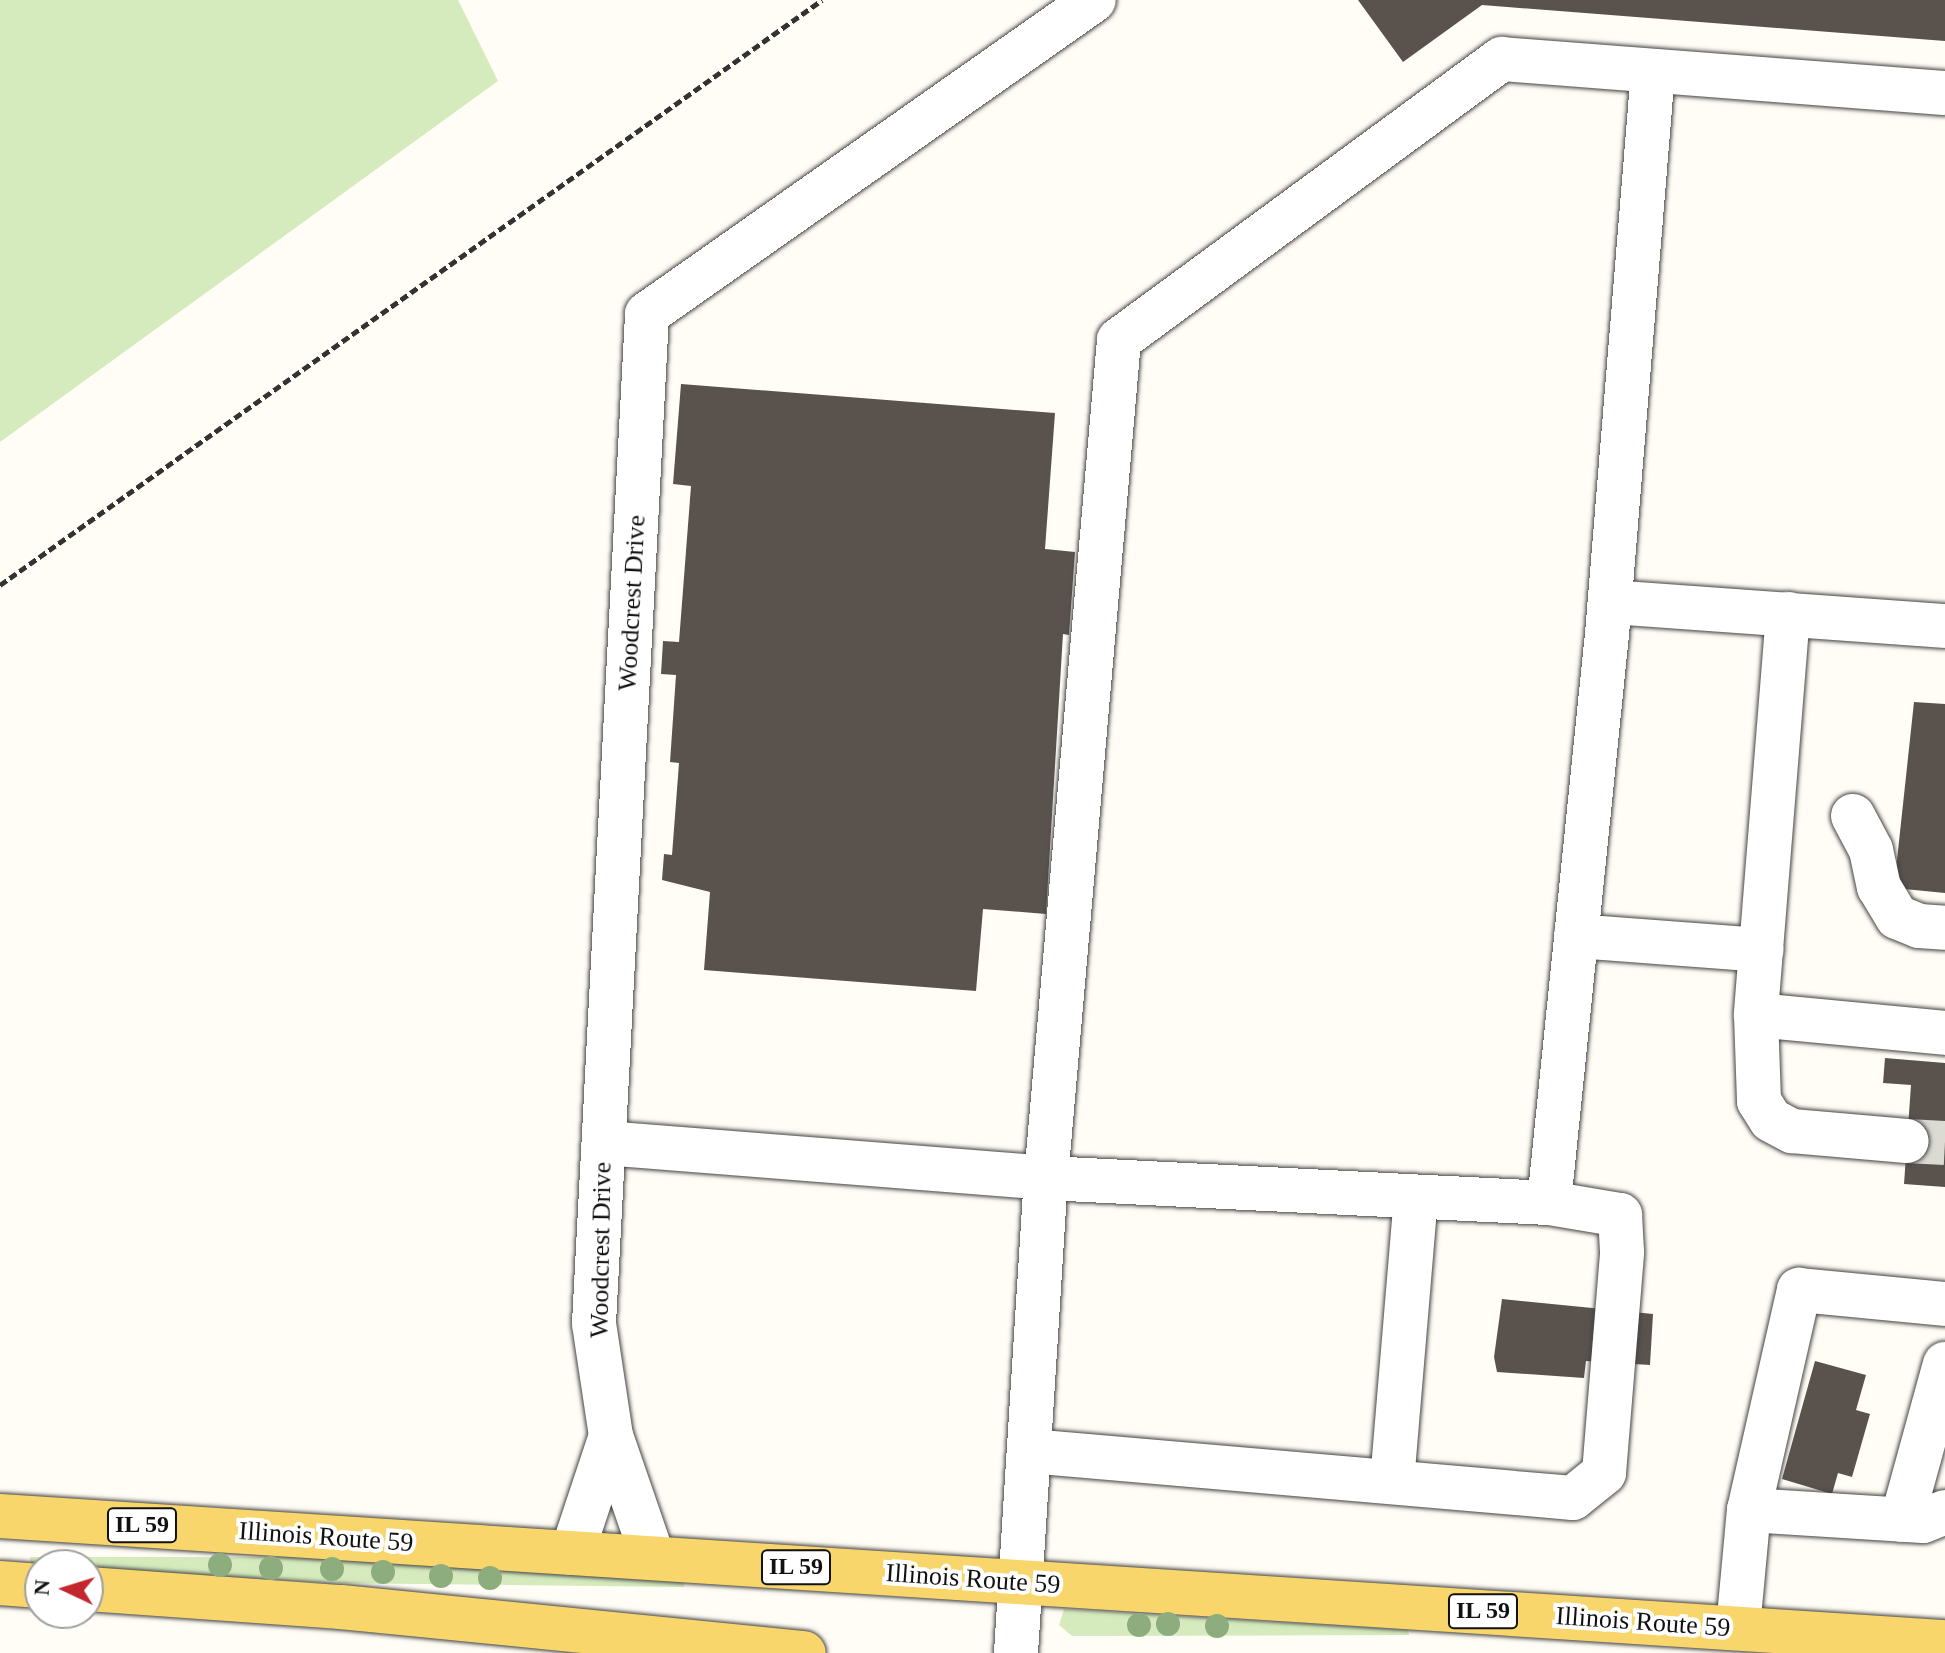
<!DOCTYPE html>
<html>
<head>
<meta charset="utf-8">
<style>
  body { margin:0 }
  #map { position:relative; width:1945px; height:1653px; overflow:hidden; background:#fffdf5; font-family:"Times New Roman",serif }
  div>[style] { position:absolute }
  .green>* { inset:0; background:#d5ebbd }
  .building>* { inset:0; background:#5a524d }
  .minor-tunnel>* { height:44px; margin-top:-22px; transform-origin:0; background:repeating-linear-gradient(90deg,#dbdad3 0 44px,transparent 0 66px) }
  .path>* { height:5px; margin-top:-2.5px; transform-origin:0; background:repeating-linear-gradient(90deg,#333 0 8px,transparent 0 12px) }
  .roads { filter:drop-shadow(0 0 2px #444) drop-shadow(0 0 2px #444) }
  .minor>* { height:44px; margin:-22px; padding:0 22px; transform-origin:22px; border-radius:22px; background:#fff }
  .major>* { height:44px; margin:-22px; padding:0 22px; transform-origin:22px; border-radius:22px; background:#f9d66b }
  .trees>* { width:24px; height:24px; margin:-12px; border-radius:50%; background:#8dad7f }
  span { translate:-50% -50%; white-space:nowrap; text-align:center; line-height:1.15; -webkit-text-stroke:8px #fff; paint-order:stroke }
  .shield-label span { padding:2px 6px; background:#fff; border:2px solid; border-radius:6px; -webkit-text-stroke-width:0 }
  .shield-label { font-size:24px; color:#111; font-weight:700 }
  .street-label { font-size:26px; color:#111 }
  .north { position:absolute; left:24px; top:1549px; width:80px; height:80px; box-sizing:border-box; background:#fff; border:2px solid #a0a0a0; border-radius:50%; rotate:274deg; font-size:22px; font-weight:700; line-height:32px; text-align:center; color:#111 }
  .north::after { content:''; display:block; margin:auto; width:28px; height:36px; background:#c4262e; clip-path:polygon(50% 0,100% 100%,50% 72%,0 100%) }
</style>
</head>
<body>
<div id="map">
  <div class="green">
    <i style="clip-path:polygon(0 0,458px 0,498px 81px,0 442px)"></i>
    <i style="clip-path:polygon(30px 1557px,292px 1557px,684px 1582px,684px 1587px,331px 1583px,31px 1564px)"></i>
    <i style="clip-path:polygon(1064px 1609px,1408px 1630px,1409px 1635px,1072px 1636px,1059px 1625px)"></i>
  </div>
  <div class="building">
    <i style="clip-path:polygon(1358px 0,1945px 0,1945px 41px,1482px 5px,1403px 62px)"></i>
    <i style="clip-path:polygon(681px 384px,1055px 413px,1045px 549px,1075px 552px,1069px 635px,1063px 634px,1046px 914px,983px 909px,976px 991px,704px 970px,710px 892px,662px 880px,664px 854px,672px 855px,679px 763px,670px 762px,676px 675px,661px 674px,663px 641px,679px 642px,691px 486px,673px 484px)"></i>
    <i style="clip-path:polygon(1914px 702px,1945px 704px,1945px 893px,1894px 888px)"></i>
    <i style="clip-path:polygon(1885px 1058px,1945px 1063px,1945px 1187px,1904px 1184px,1911px 1085px,1883px 1083px)"></i>
    <i style="clip-path:polygon(1502px 1299px,1653px 1314px,1650px 1365px,1586px 1361px,1584px 1378px,1497px 1372px,1494px 1357px)"></i>
    <i style="clip-path:polygon(1815px 1361px,1866px 1375px,1856px 1410px,1870px 1414px,1852px 1477px,1838px 1473px,1832px 1494px,1782px 1479px)"></i>
  </div>
  <div class="minor-tunnel">
    <i style="left:1907px;top:1141px;width:38px;rotate:3deg"></i>
  </div>
  <div class="path">
    <i style="left:0;top:585px;width:1009px;rotate:-35.44deg"></i>
  </div>
  <div class="roads">
    <div class="minor">
      <i style="left:1610px;top:602px;width:336px;rotate:4.1deg"></i>
      <i style="left:1788px;top:614px;width:402px;rotate:94.6deg"></i>
      <i style="left:1756px;top:1015px;width:190px;rotate:5.4deg"></i>
      <i style="left:1853px;top:816px;width:38px;rotate:62deg"></i>
      <i style="left:1871px;top:850px;width:38px;rotate:78deg"></i>
      <i style="left:1879px;top:887px;width:35px;rotate:59deg"></i>
      <i style="left:1897px;top:917px;width:24px;rotate:22deg"></i>
      <i style="left:1919px;top:926px;width:26px;rotate:4deg"></i>
      <i style="left:1576px;top:936px;width:186px;rotate:4.3deg"></i>
      <i style="left:1756px;top:1015px;width:86px;rotate:88deg"></i>
      <i style="left:1759px;top:1101px;width:22px;rotate:58deg"></i>
      <i style="left:1771px;top:1120px;width:24px;rotate:28deg"></i>
      <i style="left:1792px;top:1131px;width:115px;rotate:5deg"></i>
      <i style="left:604px;top:1143px;width:443px;rotate:4.5deg"></i>
      <i style="left:1046px;top:1178px;width:504px;rotate:2.85deg"></i>
      <i style="left:1549px;top:1203px;width:572px;rotate:-84.18deg"></i>
      <i style="left:1607px;top:634px;width:565px;rotate:-85.33deg"></i>
      <i style="left:1029px;top:1451px;width:546px;rotate:4.94deg"></i>
      <i style="left:1573px;top:1498px;width:40px;rotate:-39deg"></i>
      <i style="left:1604px;top:1473px;width:222px;rotate:-85.3deg"></i>
      <i style="left:1622px;top:1252px;width:37px;rotate:-93deg"></i>
      <i style="left:1620px;top:1215px;width:72px;rotate:-170.4deg"></i>
      <i style="left:1392px;top:1482px;width:286px;rotate:-85.2deg"></i>
      <i style="left:1749px;top:1510px;width:174px;rotate:3.6deg"></i>
      <i style="left:1923px;top:1521px;width:24px;rotate:-22deg"></i>
      <i style="left:1902px;top:1520px;width:162px;rotate:-74.6deg"></i>
      <i style="left:572px;top:1553px;width:123px;rotate:-71.6deg"></i>
      <i style="left:653px;top:1558px;width:129px;rotate:-109deg"></i>
      <i style="left:611px;top:1436px;width:114px;rotate:-98.6deg"></i>
      <i style="left:594px;top:1323px;width:1010px;rotate:-86.99deg"></i>
      <i style="left:647px;top:314px;width:546px;rotate:-35.09deg"></i>
      <i style="left:1738px;top:1628px;width:119px;rotate:-84.7deg"></i>
      <i style="left:1749px;top:1510px;width:226px;rotate:-77.2deg"></i>
      <i style="left:1799px;top:1290px;width:147px;rotate:5.5deg"></i>
      <i style="left:1016px;top:1653px;width:476px;rotate:-86.4deg"></i>
      <i style="left:1046px;top:1178px;width:841px;rotate:-85.02deg"></i>
      <i style="left:1119px;top:340px;width:475px;rotate:-36.3deg"></i>
      <i style="left:1502px;top:59px;width:444px;rotate:4.4deg"></i>
    </div>
    <div class="major">
      <i style="left:0;top:1516px;width:1949px;rotate:3.71deg"></i>
      <i style="left:0;top:1583px;width:40px;rotate:4.3deg"></i>
      <i style="left:88px;top:1589px;width:254px;rotate:4.1deg"></i>
      <i style="left:341px;top:1607px;width:465px;rotate:5.7deg"></i>
    </div>
  </div>
  <div class="trees">
    <i style="left:220px;top:1565px"></i>
    <i style="left:271px;top:1568px"></i>
    <i style="left:332px;top:1569px"></i>
    <i style="left:383px;top:1572px"></i>
    <i style="left:441px;top:1576px"></i>
    <i style="left:490px;top:1578px"></i>
    <i style="left:1168px;top:1624px"></i>
    <i style="left:1139px;top:1625px"></i>
    <i style="left:1217px;top:1626px"></i>
  </div>
  <div class="shield-label">
    <span style="left:142px;top:1525px">IL 59</span>
    <span style="left:796px;top:1567px">IL 59</span>
    <span style="left:1483px;top:1611px">IL 59</span>
  </div>
  <div class="street-label">
    <span style="left:632px;top:603px;rotate:-87deg">Woodcrest Drive</span>
    <span style="left:601px;top:1250px;rotate:-89deg">Woodcrest Drive</span>
    <span style="left:326px;top:1537px;rotate:4deg">Illinois Route 59</span>
    <span style="left:973px;top:1579px;rotate:4deg">Illinois Route 59</span>
    <span style="left:1643px;top:1622px;rotate:4deg">Illinois Route 59</span>
  </div>
  <div class="north">N</div>
</div>
</body>
</html>
